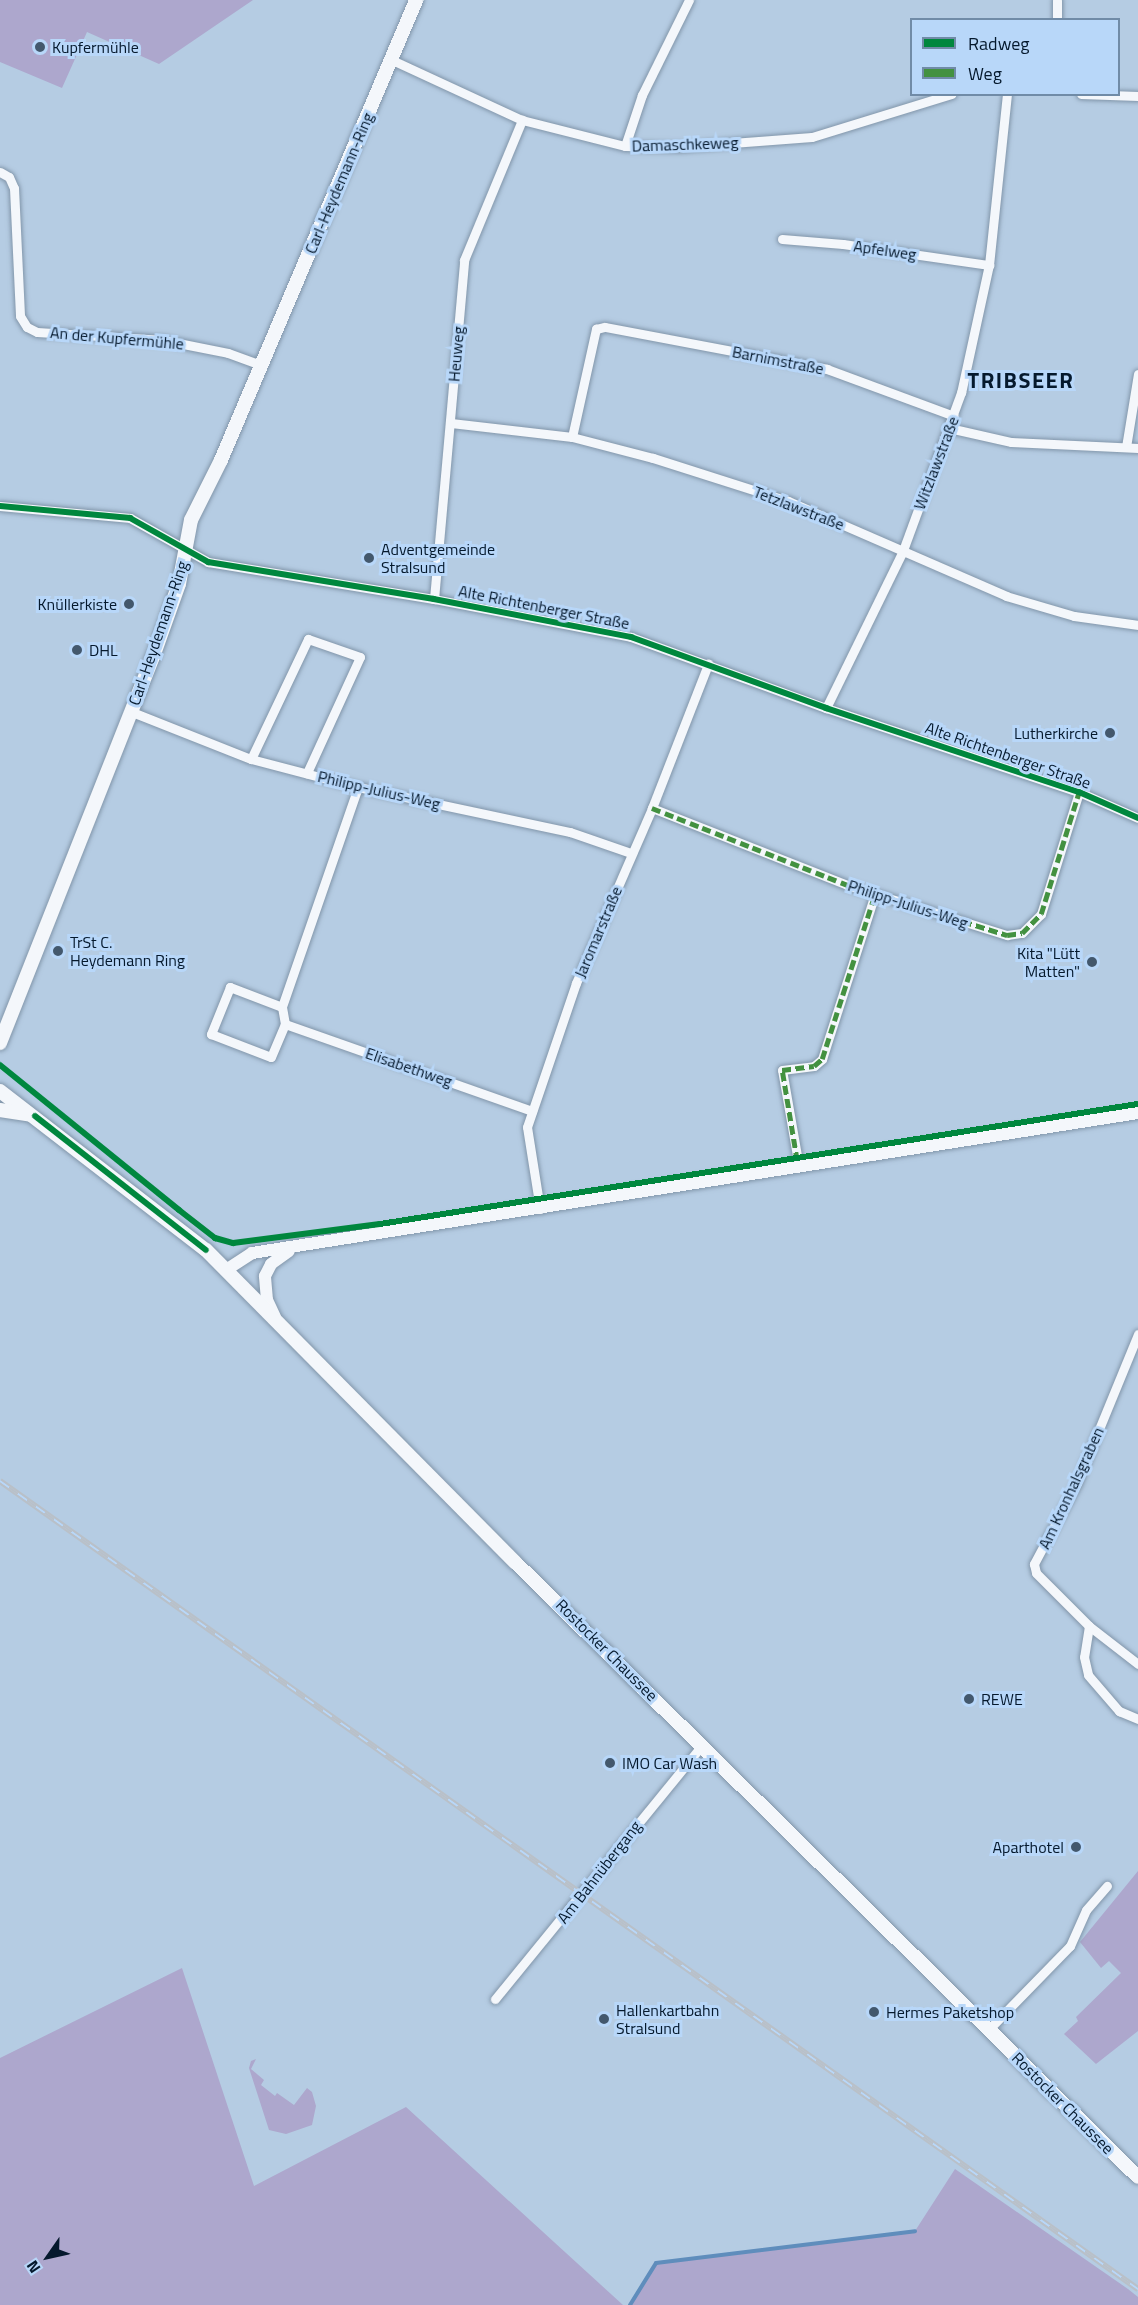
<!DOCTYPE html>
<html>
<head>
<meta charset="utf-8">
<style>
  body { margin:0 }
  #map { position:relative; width:1138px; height:2305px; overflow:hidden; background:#b5cce3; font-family:"Titillium Web",sans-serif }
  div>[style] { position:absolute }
  .green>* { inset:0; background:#ada7cd }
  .stream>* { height:4px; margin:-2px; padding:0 2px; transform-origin:2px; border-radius:2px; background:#5f8dbc }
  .roads { filter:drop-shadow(0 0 2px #8296aa) drop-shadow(0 0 2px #8296aa) }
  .minor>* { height:9px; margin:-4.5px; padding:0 4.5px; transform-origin:4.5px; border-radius:4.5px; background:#f4f7fb }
  .tertiary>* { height:12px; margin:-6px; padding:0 6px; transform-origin:6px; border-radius:6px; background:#f4f7fb }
  .secondary>* { height:14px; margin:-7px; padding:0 7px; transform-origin:7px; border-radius:7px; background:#f4f7fb }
  .rail>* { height:6px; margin-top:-3px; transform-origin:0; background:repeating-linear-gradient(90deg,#b8d7f9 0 11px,#b9c0c8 0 22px); box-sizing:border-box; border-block:2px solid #b9c0c8 }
  .quiet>* { height:4.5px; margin-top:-2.25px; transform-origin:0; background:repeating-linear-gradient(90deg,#439140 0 9px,transparent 0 13.5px) }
  .cycleway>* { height:6px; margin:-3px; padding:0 3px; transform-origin:3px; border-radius:3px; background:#00873e }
  .dots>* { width:16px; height:16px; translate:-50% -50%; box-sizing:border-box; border:3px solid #b8d7f9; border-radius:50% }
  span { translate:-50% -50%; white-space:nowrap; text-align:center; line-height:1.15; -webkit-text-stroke:6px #b8d7f9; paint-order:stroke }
  .poi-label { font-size:16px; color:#05192d }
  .left { translate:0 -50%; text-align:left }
  .right { translate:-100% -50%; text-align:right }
  .street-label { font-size:16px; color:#05192d }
  .district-label { font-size:22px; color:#05192d; font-weight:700; letter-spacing:1.5px }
  .legend { position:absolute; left:910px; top:18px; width:210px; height:78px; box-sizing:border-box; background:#b8d7f9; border:2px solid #708ba7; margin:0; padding:8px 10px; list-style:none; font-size:18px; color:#05192d }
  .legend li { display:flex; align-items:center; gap:12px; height:30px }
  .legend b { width:30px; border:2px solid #708ba7 }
  .north { position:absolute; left:18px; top:2227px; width:60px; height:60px; -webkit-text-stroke:4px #b8d7f9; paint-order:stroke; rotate:236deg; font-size:16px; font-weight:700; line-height:24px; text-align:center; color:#05192d }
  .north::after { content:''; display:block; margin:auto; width:21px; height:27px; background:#05192d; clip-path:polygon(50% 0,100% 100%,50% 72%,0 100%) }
</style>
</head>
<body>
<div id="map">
  <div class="green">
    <i style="clip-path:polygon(0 0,253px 0,159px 64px,87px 32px,62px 88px,0 62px)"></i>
    <i style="clip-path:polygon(1138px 1871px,1138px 2031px,1096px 2064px,1064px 2034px,1078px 2021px,1076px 2017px,1121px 1973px,1109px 1961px,1101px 1968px,1080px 1942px)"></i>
    <i style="clip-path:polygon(182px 1968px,254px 2186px,406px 2107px,623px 2305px,0 2305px,0 2058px)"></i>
    <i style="clip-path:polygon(256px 2059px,251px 2069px,264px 2080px,261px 2085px,275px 2096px,277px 2093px,294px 2105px,307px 2088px,312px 2092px,316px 2106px,312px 2125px,286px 2134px,269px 2130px,249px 2068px,251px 2061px)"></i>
    <i style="clip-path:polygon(955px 2169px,1128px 2289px,1138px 2297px,1138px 2305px,630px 2305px,656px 2263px,915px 2231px)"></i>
  </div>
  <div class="stream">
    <i style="left:630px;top:2305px;width:49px;rotate:-58.2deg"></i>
    <i style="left:656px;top:2263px;width:261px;rotate:-7deg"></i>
  </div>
  <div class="roads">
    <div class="minor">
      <i style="left:1057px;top:20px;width:20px;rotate:-90deg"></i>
      <i style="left:392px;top:60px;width:143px;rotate:24.8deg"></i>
      <i style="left:522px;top:120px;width:106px;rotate:14.2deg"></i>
      <i style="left:625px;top:146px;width:54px;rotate:1.1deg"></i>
      <i style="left:679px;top:147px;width:133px;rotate:-4.3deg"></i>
      <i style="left:812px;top:137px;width:146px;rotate:-17.1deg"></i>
      <i style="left:1081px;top:94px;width:57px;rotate:2deg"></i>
      <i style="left:625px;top:146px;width:54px;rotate:-71.6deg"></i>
      <i style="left:642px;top:95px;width:106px;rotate:-63.7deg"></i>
      <i style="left:0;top:172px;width:10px;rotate:29deg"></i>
      <i style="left:9px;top:177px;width:12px;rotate:66deg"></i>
      <i style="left:14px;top:188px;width:128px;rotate:87.3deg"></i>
      <i style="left:20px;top:316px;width:13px;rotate:58deg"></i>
      <i style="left:27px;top:327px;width:11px;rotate:27deg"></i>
      <i style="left:37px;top:332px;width:126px;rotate:3.6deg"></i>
      <i style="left:163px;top:340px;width:66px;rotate:11.3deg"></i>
      <i style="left:228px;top:353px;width:35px;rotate:20deg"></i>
      <i style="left:782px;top:239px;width:61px;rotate:4.7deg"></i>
      <i style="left:843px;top:244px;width:148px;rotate:8.2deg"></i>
      <i style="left:451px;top:423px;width:122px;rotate:6.6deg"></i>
      <i style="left:572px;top:437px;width:84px;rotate:14.5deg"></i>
      <i style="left:653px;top:458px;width:142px;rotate:17.7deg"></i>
      <i style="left:788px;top:501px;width:238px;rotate:23.5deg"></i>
      <i style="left:1006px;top:596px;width:71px;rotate:16.4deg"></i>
      <i style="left:1074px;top:616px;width:65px;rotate:8deg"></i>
      <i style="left:949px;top:428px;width:64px;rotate:12.7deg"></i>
      <i style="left:1011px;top:442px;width:127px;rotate:2.7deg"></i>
      <i style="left:572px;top:437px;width:111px;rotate:-77.5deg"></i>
      <i style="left:596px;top:329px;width:9px;rotate:-13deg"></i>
      <i style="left:605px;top:327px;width:226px;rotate:10.7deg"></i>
      <i style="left:827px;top:369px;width:135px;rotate:20.3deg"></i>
      <i style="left:1126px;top:447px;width:74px;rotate:-80.7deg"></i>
      <i style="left:0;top:506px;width:131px;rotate:5.3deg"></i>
      <i style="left:130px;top:518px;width:90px;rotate:29.4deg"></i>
      <i style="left:208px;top:562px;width:229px;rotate:9.3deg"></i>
      <i style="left:434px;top:599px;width:201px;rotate:10.9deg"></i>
      <i style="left:631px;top:637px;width:208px;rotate:20deg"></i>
      <i style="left:826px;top:708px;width:267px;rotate:18.4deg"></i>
      <i style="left:1079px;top:792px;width:64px;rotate:23.8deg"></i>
      <i style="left:434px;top:599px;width:340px;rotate:-84.9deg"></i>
      <i style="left:464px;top:260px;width:152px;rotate:-67.5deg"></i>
      <i style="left:826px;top:708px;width:173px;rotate:-63.9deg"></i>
      <i style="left:902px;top:553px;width:171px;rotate:-69.8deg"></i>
      <i style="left:961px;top:393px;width:131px;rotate:-77.7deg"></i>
      <i style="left:989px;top:265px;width:172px;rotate:-84deg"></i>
      <i style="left:132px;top:712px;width:128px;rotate:21.6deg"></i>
      <i style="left:251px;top:759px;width:111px;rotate:14.7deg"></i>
      <i style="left:358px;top:787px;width:217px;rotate:12deg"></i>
      <i style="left:570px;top:832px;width:65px;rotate:19deg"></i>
      <i style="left:251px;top:759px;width:133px;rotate:-64.6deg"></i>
      <i style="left:308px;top:639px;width:55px;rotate:19.1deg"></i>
      <i style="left:360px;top:657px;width:128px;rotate:114.6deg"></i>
      <i style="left:358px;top:787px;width:233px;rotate:109.1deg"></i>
      <i style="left:282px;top:1007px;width:17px;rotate:80deg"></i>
      <i style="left:285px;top:1024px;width:262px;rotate:19.4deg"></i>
      <i style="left:652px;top:808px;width:210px;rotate:21.5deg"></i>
      <i style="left:847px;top:885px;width:168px;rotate:17.4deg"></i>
      <i style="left:1007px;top:935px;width:15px;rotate:-8deg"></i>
      <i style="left:1022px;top:933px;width:27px;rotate:-45deg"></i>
      <i style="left:1041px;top:914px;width:128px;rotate:-72.7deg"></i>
      <i style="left:282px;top:1007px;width:56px;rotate:-159deg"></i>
      <i style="left:230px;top:987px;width:51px;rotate:112deg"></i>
      <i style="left:211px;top:1034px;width:64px;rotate:21deg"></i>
      <i style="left:271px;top:1057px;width:36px;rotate:-67deg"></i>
      <i style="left:799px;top:1167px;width:98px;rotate:-99.9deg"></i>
      <i style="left:782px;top:1070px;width:32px;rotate:-7deg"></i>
      <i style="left:814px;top:1066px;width:11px;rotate:-41deg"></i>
      <i style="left:822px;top:1059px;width:173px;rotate:-72.2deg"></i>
      <i style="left:540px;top:1209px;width:83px;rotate:-99deg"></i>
      <i style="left:527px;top:1127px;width:152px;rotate:-71.2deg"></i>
      <i style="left:576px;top:983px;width:191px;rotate:-66.5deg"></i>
      <i style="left:652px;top:808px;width:155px;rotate:-68.7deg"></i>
      <i style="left:1138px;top:1334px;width:161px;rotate:112.3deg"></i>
      <i style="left:1077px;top:1483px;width:92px;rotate:118deg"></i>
      <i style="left:1034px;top:1564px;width:9px;rotate:77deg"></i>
      <i style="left:1036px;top:1573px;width:75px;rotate:45deg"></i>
      <i style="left:1089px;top:1626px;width:62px;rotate:37.8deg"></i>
      <i style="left:1089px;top:1626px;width:31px;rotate:99deg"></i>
      <i style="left:1084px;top:1657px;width:18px;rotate:77deg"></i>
      <i style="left:1088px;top:1675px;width:48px;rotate:49.3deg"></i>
      <i style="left:1119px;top:1711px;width:21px;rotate:23deg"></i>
      <i style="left:495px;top:1999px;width:328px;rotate:-50.8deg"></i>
      <i style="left:989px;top:2029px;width:116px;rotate:-45.7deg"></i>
      <i style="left:1070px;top:1946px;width:39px;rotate:-66deg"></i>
      <i style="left:1086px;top:1910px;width:32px;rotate:-49deg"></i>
    </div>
    <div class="tertiary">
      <i style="left:226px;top:1270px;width:31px;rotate:-33deg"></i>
      <i style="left:252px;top:1253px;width:897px;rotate:-8.98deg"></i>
      <i style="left:275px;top:1317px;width:19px;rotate:-115deg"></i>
      <i style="left:267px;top:1300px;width:24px;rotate:-95deg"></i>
      <i style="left:265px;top:1276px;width:13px;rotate:-63deg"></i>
      <i style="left:271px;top:1264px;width:22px;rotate:-36deg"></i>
    </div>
    <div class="secondary">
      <i style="left:0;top:1043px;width:415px;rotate:-68.4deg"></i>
      <i style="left:153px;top:657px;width:77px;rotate:-70.4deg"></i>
      <i style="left:179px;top:584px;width:65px;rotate:-79.4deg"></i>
      <i style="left:191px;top:520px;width:67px;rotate:-63.4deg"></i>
      <i style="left:221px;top:460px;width:500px;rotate:-67deg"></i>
      <i style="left:0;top:1091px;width:260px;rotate:37.7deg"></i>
      <i style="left:206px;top:1250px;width:439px;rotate:45.3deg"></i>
      <i style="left:515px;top:1562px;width:875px;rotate:44.63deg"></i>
      <i style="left:0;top:1110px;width:30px;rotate:9deg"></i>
    </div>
  </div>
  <div class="rail">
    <i style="left:0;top:1481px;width:1396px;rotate:35.38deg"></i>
  </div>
  <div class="quiet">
    <i style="left:652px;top:808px;width:210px;rotate:21.5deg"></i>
    <i style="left:847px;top:885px;width:168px;rotate:17.4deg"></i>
    <i style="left:1007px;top:935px;width:15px;rotate:-8deg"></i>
    <i style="left:1022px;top:933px;width:27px;rotate:-45deg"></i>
    <i style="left:1041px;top:914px;width:128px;rotate:-72.7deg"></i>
    <i style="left:797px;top:1161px;width:92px;rotate:-99.4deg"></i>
    <i style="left:782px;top:1070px;width:32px;rotate:-7deg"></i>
    <i style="left:814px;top:1066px;width:11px;rotate:-41deg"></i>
    <i style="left:822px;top:1059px;width:173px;rotate:-72.2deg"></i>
  </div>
  <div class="cycleway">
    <i style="left:0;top:506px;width:131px;rotate:5.3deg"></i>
    <i style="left:130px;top:518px;width:90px;rotate:29.4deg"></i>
    <i style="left:208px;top:562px;width:229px;rotate:9.3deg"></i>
    <i style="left:434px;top:599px;width:201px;rotate:10.9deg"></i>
    <i style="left:631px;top:637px;width:208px;rotate:20deg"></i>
    <i style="left:826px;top:708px;width:267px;rotate:18.4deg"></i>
    <i style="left:1079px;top:792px;width:64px;rotate:23.8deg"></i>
    <i style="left:0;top:1065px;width:230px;rotate:39deg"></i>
    <i style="left:179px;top:1210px;width:46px;rotate:37.9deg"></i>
    <i style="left:215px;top:1238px;width:19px;rotate:16deg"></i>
    <i style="left:233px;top:1243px;width:148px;rotate:-7.4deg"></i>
    <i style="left:380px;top:1224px;width:767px;rotate:-9deg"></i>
    <i style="left:35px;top:1116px;width:217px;rotate:38.1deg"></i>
  </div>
  <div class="dots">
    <i style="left:40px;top:47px;background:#43586d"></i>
    <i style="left:369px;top:558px;background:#43586d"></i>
    <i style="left:129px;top:604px;background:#43586d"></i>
    <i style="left:77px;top:650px;background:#43586d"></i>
    <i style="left:1110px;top:733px;background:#43586d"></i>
    <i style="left:58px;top:951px;background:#43586d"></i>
    <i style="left:1092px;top:962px;background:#43586d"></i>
    <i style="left:969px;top:1699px;background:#43586d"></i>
    <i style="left:610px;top:1763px;background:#43586d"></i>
    <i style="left:1076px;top:1847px;background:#43586d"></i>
    <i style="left:874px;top:2012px;background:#43586d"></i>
    <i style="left:604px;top:2019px;background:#43586d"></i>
  </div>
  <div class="poi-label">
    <span class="left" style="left:52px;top:47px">Kupfermühle</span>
    <span class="left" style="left:381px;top:558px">Adventgemeinde<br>Stralsund</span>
    <span class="right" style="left:117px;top:604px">Knüllerkiste</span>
    <span class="left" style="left:89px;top:650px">DHL</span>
    <span class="right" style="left:1098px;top:733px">Lutherkirche</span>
    <span class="left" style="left:70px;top:951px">TrSt C.<br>Heydemann Ring</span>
    <span class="right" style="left:1080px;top:962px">Kita "Lütt<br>Matten"</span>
    <span class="left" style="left:981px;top:1699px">REWE</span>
    <span class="left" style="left:622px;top:1763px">IMO Car Wash</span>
    <span class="right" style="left:1064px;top:1847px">Aparthotel</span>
    <span class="left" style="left:616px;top:2019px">Hallenkartbahn<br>Stralsund</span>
    <span class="left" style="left:886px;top:2012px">Hermes Paketshop</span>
  </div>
  <div class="street-label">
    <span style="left:685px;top:144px;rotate:-2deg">Damaschkeweg</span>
    <span style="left:339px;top:183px;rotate:-67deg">Carl-Heydemann-Ring</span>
    <span style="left:885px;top:250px;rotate:8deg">Apfelweg</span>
    <span style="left:117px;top:338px;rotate:5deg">An der Kupfermühle</span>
    <span style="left:456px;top:354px;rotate:-85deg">Heuweg</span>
    <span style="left:778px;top:360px;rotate:11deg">Barnimstraße</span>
    <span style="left:936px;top:463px;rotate:-69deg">Witzlawstraße</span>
    <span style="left:799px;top:508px;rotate:21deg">Tetzlawstraße</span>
    <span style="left:544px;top:607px;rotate:11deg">Alte Richtenberger Straße</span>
    <span style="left:158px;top:633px;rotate:-71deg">Carl-Heydemann-Ring</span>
    <span style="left:1008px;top:755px;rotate:19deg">Alte Richtenberger Straße</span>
    <span style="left:379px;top:790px;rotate:13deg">Philipp-Julius-Weg</span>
    <span style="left:908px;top:904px;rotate:18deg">Philipp-Julius-Weg</span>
    <span style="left:598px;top:932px;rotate:-67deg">Jaromarstraße</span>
    <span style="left:409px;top:1067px;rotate:19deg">Elisabethweg</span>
    <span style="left:1071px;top:1488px;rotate:-65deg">Am Kronhalsgraben</span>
    <span style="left:607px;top:1650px;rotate:45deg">Rostocker Chaussee</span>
    <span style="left:599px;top:1872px;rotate:-52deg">Am Bahnübergang</span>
    <span style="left:1063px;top:2103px;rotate:45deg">Rostocker Chaussee</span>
  </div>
  <div class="district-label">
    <span style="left:1021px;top:381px">TRIBSEER</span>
  </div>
  <ul class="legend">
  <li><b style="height:8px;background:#00873e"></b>Radweg</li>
  <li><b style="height:8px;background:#439140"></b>Weg</li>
  </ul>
  <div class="north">N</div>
</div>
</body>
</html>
